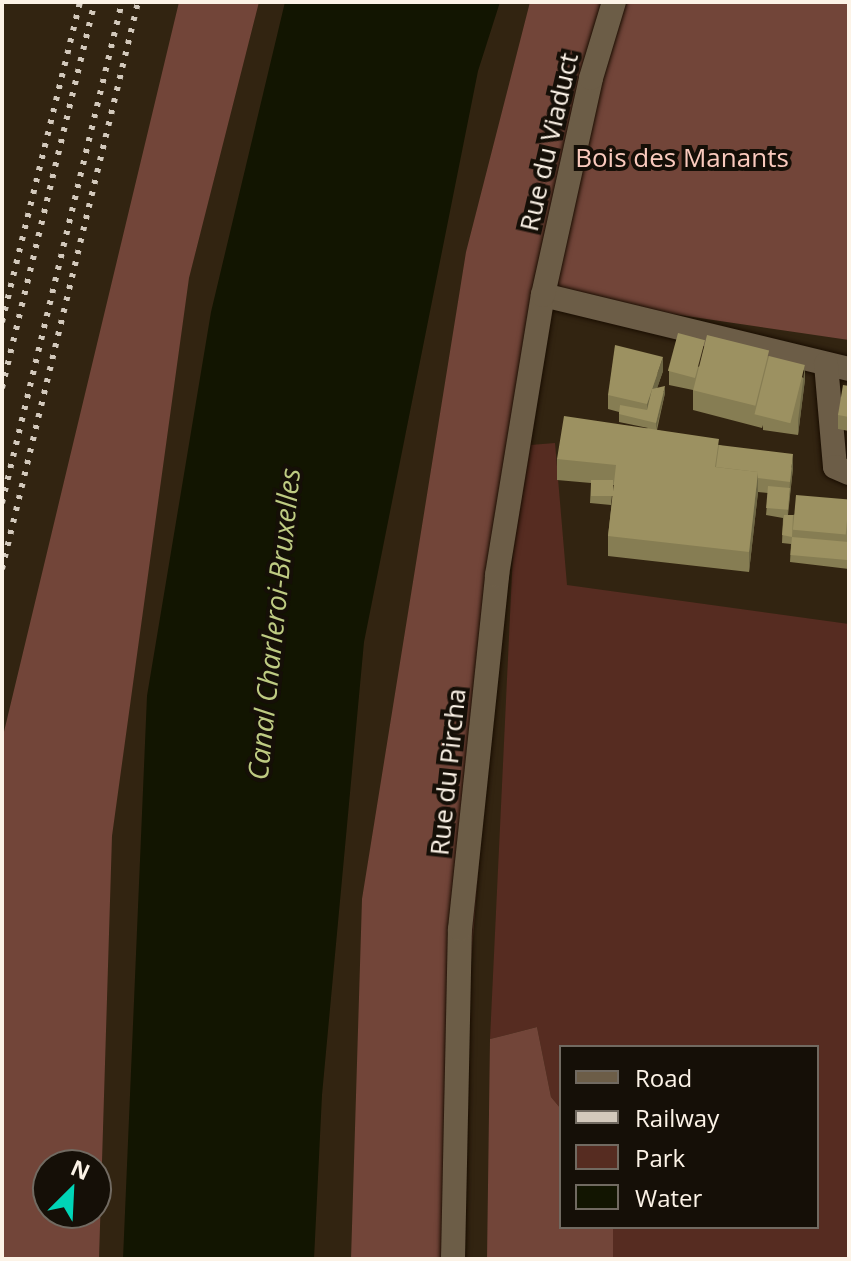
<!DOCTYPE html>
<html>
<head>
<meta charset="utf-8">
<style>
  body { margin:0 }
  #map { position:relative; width:851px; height:1261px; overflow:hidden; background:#322411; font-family:"Open Sans",sans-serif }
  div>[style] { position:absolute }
  .green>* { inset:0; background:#562c21 }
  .forest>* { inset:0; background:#724539 }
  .water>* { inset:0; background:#121501 }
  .roads { filter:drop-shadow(0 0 2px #190d00) drop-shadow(0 0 2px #190d00) }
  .street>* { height:24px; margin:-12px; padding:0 12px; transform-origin:12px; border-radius:12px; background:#6c5d47 }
  .rail>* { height:6px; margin-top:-3px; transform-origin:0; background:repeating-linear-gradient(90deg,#d3c9bc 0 4px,transparent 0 12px) }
  .wall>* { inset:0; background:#867d53 }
  .shaded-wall>* { inset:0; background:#6d6644 }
  .building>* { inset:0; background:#9c9161; transform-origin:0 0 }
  span { translate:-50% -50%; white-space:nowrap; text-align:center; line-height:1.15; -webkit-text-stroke:8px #150f07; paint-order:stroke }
  .street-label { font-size:26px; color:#fcf3e7 }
  .park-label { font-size:26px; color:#facabd }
  .water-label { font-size:28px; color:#becb82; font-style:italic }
  .frame { position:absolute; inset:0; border:4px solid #fcf3e7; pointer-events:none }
  .legend { position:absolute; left:559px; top:1045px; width:260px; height:184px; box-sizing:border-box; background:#150f07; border:2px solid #716a61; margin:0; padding:10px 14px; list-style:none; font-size:24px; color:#fcf3e7 }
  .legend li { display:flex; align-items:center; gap:16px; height:40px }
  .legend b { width:40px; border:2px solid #716a61 }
  .north { position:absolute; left:32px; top:1149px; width:80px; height:80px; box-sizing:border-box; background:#150f07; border:2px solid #716a61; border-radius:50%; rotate:24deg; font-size:22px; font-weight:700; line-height:32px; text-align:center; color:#fcf3e7 }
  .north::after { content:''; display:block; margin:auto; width:28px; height:36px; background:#00d5b7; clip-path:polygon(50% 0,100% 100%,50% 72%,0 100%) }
</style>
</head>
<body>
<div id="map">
  <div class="green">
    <i style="clip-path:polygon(555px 443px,567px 585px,849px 624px,849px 1259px,613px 1259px,613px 1227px,817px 1227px,817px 1047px,561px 1047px,561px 1109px,551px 1097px,537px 1027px,490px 1039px,518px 446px)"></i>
  </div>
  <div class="forest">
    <i style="clip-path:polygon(evenodd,179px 2px,259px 2px,189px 278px,112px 836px,99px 1259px,2px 1259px,2px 740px,179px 2px,48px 1165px,96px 1165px,96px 1213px,48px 1213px,48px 1165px)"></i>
    <i style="clip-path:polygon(530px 2px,849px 2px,849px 340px,544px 295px,490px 722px,455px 1167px,453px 1259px,351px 1259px,362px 899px,466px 252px)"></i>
    <i style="clip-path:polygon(537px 1027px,551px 1097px,561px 1109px,561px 1227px,613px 1227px,613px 1259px,487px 1259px,490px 1039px)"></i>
  </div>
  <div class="water">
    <i style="clip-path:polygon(285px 2px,500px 2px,478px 71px,364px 642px,322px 1095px,314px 1259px,123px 1259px,147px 696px,211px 312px)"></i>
  </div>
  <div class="roads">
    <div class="street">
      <i style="left:543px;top:295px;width:315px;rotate:13.6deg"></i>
      <i style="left:826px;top:364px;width:103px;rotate:85deg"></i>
      <i style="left:835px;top:467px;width:15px;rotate:23deg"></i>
      <i style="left:453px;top:1259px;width:330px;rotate:-88.8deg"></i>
      <i style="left:460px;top:929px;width:356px;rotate:-84deg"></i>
      <i style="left:497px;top:575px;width:284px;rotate:-80.7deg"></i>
      <i style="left:543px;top:295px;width:222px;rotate:-77.5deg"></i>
      <i style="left:591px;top:78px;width:79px;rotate:-73.2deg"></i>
    </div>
  </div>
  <div class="rail">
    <i style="left:2px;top:322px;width:329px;rotate:-76.3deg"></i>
    <i style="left:2px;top:388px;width:397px;rotate:-76.5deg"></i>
    <i style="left:2px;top:503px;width:515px;rotate:-76.53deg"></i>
    <i style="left:2px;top:569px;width:583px;rotate:-76.51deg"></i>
  </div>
  <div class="wall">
    <i style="clip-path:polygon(769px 356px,805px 379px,798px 435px,763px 430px,763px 425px,762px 428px,693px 410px,693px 390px,669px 385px,669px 371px)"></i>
    <i style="clip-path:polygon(663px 371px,657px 388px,665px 393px,657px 430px,719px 445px,793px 468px,788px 515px,793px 515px,849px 500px,849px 569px,790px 562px,791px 544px,782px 543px,783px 518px,766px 515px,768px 493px,758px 492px,749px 572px,608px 556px,608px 536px,614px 485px,613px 485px,611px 505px,590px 503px,591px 483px,557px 480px,557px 459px,648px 428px,619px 422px,619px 412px,608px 409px,608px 395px)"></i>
    <i style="clip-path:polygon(849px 386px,849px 431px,838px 429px,838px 415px)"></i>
  </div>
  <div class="shaded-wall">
    <i style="clip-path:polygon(663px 357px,663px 371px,647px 418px,647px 404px)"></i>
    <i style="clip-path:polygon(805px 365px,805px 379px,798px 435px,798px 421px)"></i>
    <i style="clip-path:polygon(665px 386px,665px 393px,656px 430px,656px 423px)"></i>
    <i style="clip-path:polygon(793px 454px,793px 468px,787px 519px,790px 482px)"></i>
    <i style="clip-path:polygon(758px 472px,758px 492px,749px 572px,749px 552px)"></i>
  </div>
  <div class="building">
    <i style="left:678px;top:333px;width:28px;height:39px;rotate:15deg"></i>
    <i style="left:707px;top:335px;width:64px;height:57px;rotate:14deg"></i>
    <i style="clip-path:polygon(615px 345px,663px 357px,647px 404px,608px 395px)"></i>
    <i style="left:769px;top:356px;width:37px;height:60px;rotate:14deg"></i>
    <i style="clip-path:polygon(843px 385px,849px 386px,849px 417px,838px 415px)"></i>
    <i style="clip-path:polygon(665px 386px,656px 423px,619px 414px,620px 405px,647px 410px,652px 389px)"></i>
    <i style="clip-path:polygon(564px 416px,719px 439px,715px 467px,758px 472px,749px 552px,608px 536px,616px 465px,557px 459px)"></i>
    <i style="clip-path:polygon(719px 445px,793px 454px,790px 482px,758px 478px,758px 472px,716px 467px)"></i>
    <i style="left:591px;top:480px;width:22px;height:16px"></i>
    <i style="left:768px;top:486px;width:22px;height:22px;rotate:5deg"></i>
    <i style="left:796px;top:495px;width:53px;height:35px;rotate:5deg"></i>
    <i style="clip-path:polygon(784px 515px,793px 515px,792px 537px,782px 535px)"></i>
    <i style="left:792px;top:537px;width:57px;height:18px;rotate:5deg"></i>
  </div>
  <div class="street-label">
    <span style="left:549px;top:142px;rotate:-77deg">Rue du Viaduct</span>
    <span style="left:448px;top:772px;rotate:-84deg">Rue du Pircha</span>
  </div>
  <div class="park-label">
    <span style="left:682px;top:158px">Bois des Manants</span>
  </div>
  <div class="water-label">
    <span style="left:273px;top:624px;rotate:-84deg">Canal Charleroi-Bruxelles</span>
  </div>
  <div class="frame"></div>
  <ul class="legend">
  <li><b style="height:10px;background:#6c5d47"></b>Road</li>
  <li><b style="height:10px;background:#d3c9bc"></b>Railway</li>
  <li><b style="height:22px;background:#562c21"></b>Park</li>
  <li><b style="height:22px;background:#121501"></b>Water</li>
  </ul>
  <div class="north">N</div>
</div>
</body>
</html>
